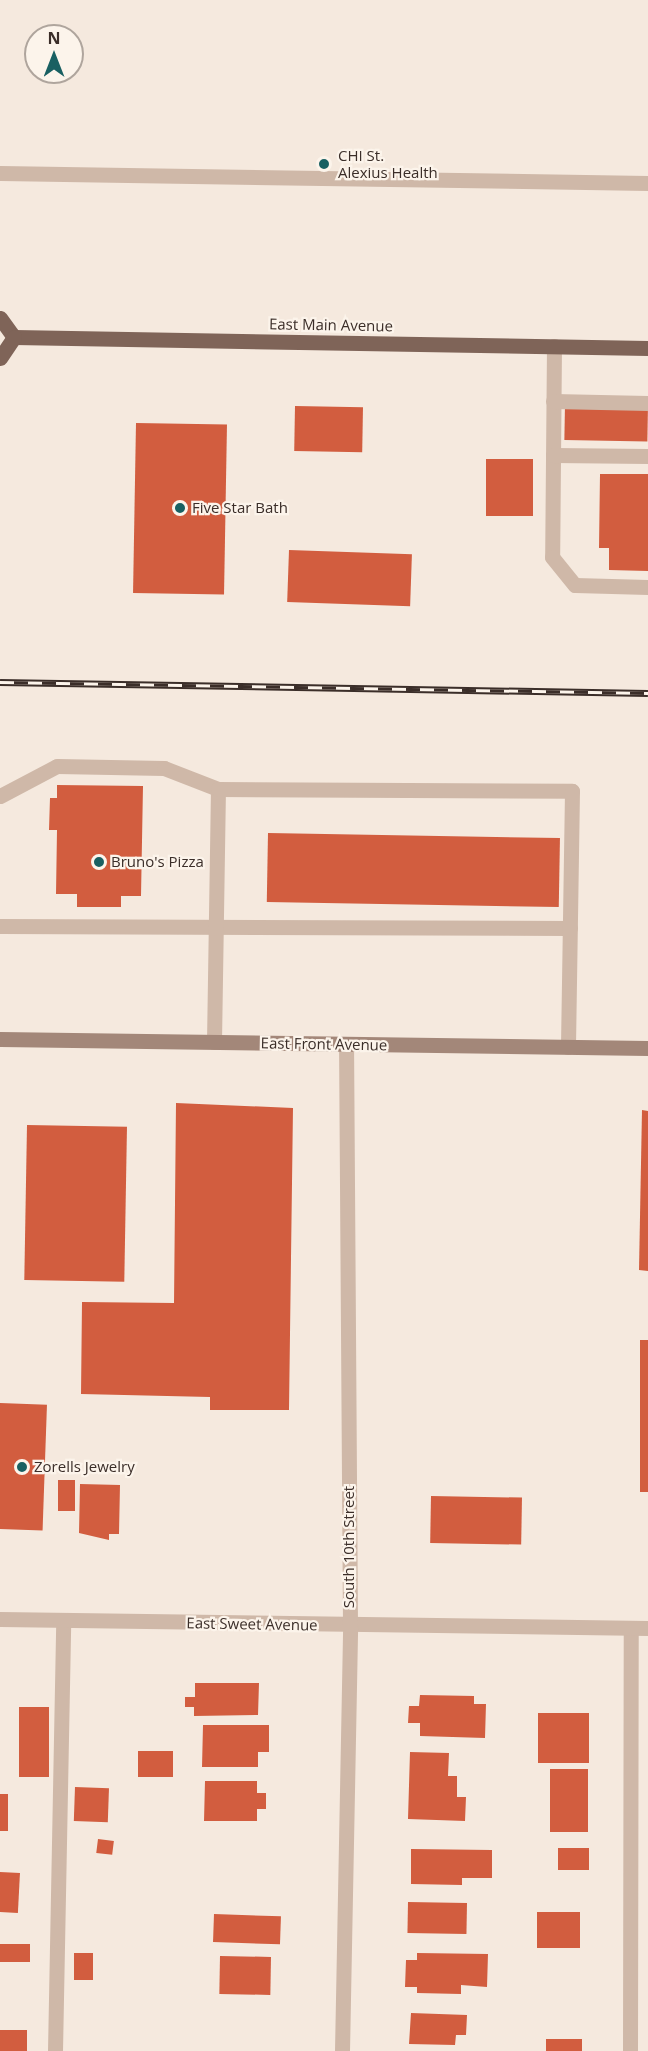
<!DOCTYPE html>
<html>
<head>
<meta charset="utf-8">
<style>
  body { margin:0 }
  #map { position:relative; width:648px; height:2051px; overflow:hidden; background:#f5e9de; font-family:"Open Sans",sans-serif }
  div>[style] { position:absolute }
  .building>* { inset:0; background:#d25d3f; transform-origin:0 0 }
  .lane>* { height:15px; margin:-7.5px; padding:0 7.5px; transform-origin:7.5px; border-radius:7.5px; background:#cfb8a8 }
  .street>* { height:15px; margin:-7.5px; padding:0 7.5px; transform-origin:7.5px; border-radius:7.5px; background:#cfb8a8 }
  .secondary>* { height:15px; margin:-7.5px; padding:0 7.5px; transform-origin:7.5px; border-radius:7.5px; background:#a38779 }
  .primary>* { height:15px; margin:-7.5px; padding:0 7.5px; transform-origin:7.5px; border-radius:7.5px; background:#7f6458 }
  .rail>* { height:7px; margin-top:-3.5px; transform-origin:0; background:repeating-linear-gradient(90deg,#fcf4eb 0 14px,#3b2e29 0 28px); box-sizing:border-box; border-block:2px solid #3b2e29 }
  .dots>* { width:16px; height:16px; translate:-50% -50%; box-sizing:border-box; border:3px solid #fcf4eb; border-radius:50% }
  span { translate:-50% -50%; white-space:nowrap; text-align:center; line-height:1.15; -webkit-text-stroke:4.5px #fcf4eb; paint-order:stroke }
  .poi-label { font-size:15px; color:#3b2e29 }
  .left { translate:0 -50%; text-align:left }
  .street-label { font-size:15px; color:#3b2e29 }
  .north { position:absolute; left:24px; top:24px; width:60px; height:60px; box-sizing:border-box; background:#fcf4eb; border:2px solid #afa59d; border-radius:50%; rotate:0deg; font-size:16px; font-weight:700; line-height:24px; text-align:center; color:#3b2e29 }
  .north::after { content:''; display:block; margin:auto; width:21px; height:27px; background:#196062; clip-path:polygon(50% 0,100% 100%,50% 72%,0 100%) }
</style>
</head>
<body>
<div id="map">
  <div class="building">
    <i style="left:565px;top:404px;width:83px;height:36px;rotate:1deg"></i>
    <i style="left:295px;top:406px;width:68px;height:45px;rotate:1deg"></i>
    <i style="left:136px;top:423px;width:91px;height:170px;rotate:1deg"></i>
    <i style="left:486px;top:459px;width:47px;height:57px"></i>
    <i style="clip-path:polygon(600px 474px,648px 474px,648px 571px,609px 570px,609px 548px,599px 548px)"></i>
    <i style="left:289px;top:550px;width:123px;height:52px;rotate:2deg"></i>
    <i style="clip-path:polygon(57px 785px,143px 786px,141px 896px,121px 896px,121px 907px,77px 907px,77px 894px,56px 894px,57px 830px,49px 830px,50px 798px,57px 798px)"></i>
    <i style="left:268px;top:833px;width:292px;height:69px;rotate:1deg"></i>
    <i style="clip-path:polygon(176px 1103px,293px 1108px,289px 1410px,210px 1410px,210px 1397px,81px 1394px,82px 1302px,174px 1303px)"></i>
    <i style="clip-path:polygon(642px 1110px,648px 1111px,648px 1271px,639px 1270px)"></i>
    <i style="left:27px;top:1125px;width:100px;height:155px;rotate:1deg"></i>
    <i style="left:640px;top:1340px;width:8px;height:152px"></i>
    <i style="left:0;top:1403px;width:47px;height:126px;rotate:2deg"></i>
    <i style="left:58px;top:1480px;width:17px;height:31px"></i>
    <i style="clip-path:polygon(80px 1484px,120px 1485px,119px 1534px,109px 1534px,109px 1540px,79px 1533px)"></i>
    <i style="left:431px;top:1496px;width:91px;height:47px;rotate:1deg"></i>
    <i style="clip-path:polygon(195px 1683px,259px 1683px,258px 1715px,194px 1716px,194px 1707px,185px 1707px,185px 1697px,195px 1697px)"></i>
    <i style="clip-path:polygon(420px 1695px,474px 1696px,474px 1704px,486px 1704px,485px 1738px,420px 1736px,420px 1723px,408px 1723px,409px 1706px,419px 1706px)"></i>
    <i style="left:19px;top:1707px;width:30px;height:70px"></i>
    <i style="left:538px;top:1713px;width:51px;height:50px"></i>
    <i style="clip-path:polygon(203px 1725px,269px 1725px,269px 1752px,258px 1752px,258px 1767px,202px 1767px)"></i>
    <i style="left:138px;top:1751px;width:35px;height:26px"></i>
    <i style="clip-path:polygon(410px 1752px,449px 1753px,448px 1776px,457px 1776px,457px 1797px,466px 1797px,465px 1821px,408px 1819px)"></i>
    <i style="left:550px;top:1769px;width:38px;height:63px"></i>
    <i style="clip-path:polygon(205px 1781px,257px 1781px,257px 1793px,266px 1793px,266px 1809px,257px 1809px,257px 1821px,204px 1821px)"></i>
    <i style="left:75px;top:1787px;width:34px;height:34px;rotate:2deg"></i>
    <i style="left:0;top:1794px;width:8px;height:37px"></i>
    <i style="left:98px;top:1839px;width:16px;height:14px;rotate:7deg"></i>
    <i style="left:558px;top:1848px;width:31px;height:22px"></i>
    <i style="clip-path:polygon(411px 1849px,492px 1850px,492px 1878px,462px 1878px,462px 1885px,411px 1884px)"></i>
    <i style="left:0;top:1872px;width:20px;height:40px;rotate:3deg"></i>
    <i style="left:408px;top:1902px;width:59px;height:31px;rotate:1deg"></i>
    <i style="left:537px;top:1912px;width:43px;height:36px"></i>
    <i style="left:214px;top:1914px;width:67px;height:28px;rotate:2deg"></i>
    <i style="left:0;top:1944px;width:30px;height:18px"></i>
    <i style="left:74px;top:1953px;width:19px;height:27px"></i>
    <i style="clip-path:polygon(417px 1953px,488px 1954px,487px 1987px,461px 1985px,461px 1994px,417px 1993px,417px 1987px,405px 1987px,406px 1960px,417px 1960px)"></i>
    <i style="left:220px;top:1956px;width:51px;height:38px;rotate:1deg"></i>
    <i style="clip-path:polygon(411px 2013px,467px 2015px,466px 2035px,456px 2035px,455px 2045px,409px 2044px)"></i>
    <i style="left:0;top:2030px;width:27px;height:21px"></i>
    <i style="left:546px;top:2039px;width:36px;height:12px"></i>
  </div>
  <div class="lane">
    <i style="left:0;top:173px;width:648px;rotate:0.88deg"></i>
    <i style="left:554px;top:346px;width:211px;rotate:90.5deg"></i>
    <i style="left:552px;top:557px;width:36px;rotate:51deg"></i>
    <i style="left:575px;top:585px;width:73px;rotate:1.6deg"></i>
    <i style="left:553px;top:401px;width:95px;rotate:1.2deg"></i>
    <i style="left:553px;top:455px;width:95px;rotate:0.6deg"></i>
    <i style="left:0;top:796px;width:64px;rotate:-27.8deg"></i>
    <i style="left:57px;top:766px;width:107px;rotate:1.1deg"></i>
    <i style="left:164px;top:768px;width:58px;rotate:21.3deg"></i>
    <i style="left:0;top:926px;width:570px;rotate:0.2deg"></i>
    <i style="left:214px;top:1042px;width:253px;rotate:-89.1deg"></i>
    <i style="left:218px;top:789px;width:354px;rotate:0.3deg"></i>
    <i style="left:572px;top:791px;width:256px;rotate:90.9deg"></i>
    <i style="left:55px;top:2051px;width:429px;rotate:-88.9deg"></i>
    <i style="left:630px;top:2051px;width:423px;rotate:-89.9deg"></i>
  </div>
  <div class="street">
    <i style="left:0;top:1619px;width:648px;rotate:0.8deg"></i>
    <i style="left:342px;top:2051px;width:426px;rotate:-88.9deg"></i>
    <i style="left:350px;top:1625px;width:581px;rotate:-90.39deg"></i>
  </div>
  <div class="secondary">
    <i style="left:0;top:1039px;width:648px;rotate:0.8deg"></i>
  </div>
  <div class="primary">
    <i style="left:0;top:318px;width:24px;rotate:54deg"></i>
    <i style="left:14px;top:337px;width:634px;rotate:0.99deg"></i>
    <i style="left:0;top:358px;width:25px;rotate:-56deg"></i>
  </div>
  <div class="rail">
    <i style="left:0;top:682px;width:648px;rotate:0.97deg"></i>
  </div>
  <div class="dots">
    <i style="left:324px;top:164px;background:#196062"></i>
    <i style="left:180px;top:508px;background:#196062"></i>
    <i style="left:99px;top:862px;background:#196062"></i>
    <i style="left:22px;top:1467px;background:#196062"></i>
  </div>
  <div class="poi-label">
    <span class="left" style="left:338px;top:164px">CHI St.<br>Alexius Health</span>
    <span class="left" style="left:192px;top:508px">Five Star Bath</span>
    <span class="left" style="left:111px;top:862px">Bruno's Pizza</span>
    <span class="left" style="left:34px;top:1467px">Zorells Jewelry</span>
  </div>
  <div class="street-label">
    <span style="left:331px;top:325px;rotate:1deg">East Main Avenue</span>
    <span style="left:324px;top:1044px;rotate:1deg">East Front Avenue</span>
    <span style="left:349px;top:1547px;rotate:-90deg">South 10th Street</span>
    <span style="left:252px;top:1624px;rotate:1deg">East Sweet Avenue</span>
  </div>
  <div class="north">N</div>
</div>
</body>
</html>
